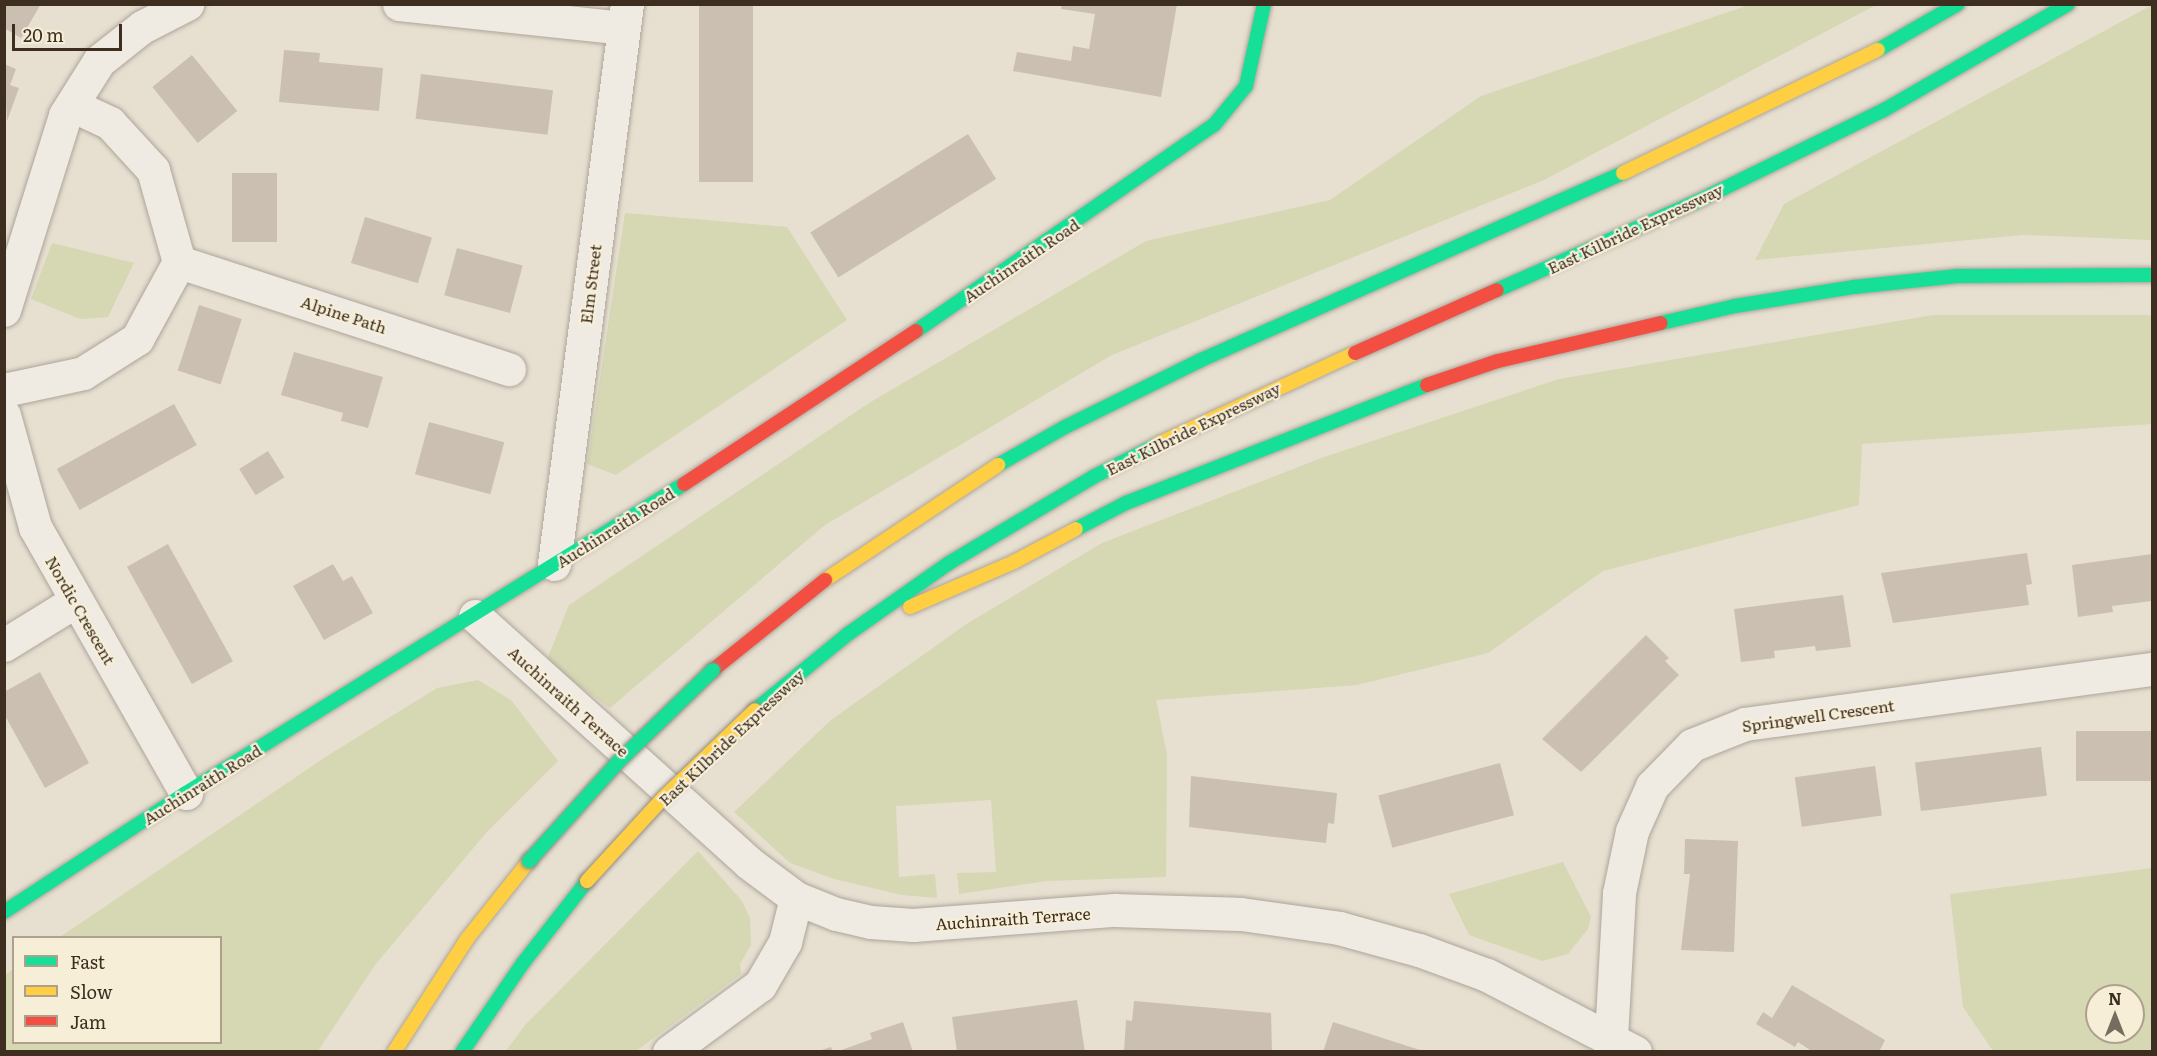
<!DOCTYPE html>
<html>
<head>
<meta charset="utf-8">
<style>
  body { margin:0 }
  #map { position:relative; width:2157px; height:1056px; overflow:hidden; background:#e7e0d1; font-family:Literata,serif }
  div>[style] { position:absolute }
  .green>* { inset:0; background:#d6d7b3 }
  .building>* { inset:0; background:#cbbfb2; transform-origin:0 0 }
  .roads { filter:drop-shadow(0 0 2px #ada599) drop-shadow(0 0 2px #ada599) }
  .street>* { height:33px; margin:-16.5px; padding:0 16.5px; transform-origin:16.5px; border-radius:16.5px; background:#efebe3 }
  .fast>* { height:14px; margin:-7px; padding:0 7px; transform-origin:7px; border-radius:7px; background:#16e098 }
  .slow>* { height:14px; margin:-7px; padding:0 7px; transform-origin:7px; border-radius:7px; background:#ffcf43 }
  .jam>* { height:14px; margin:-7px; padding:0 7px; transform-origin:7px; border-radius:7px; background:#f24e42 }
  .bridges { filter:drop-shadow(0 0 2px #928b80) drop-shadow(0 0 2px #928b80) }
  .fast-bridge>* { height:14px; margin:-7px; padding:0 7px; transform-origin:7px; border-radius:7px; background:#16e098 }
  .slow-bridge>* { height:14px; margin:-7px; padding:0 7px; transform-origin:7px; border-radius:7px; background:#ffcf43 }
  span { translate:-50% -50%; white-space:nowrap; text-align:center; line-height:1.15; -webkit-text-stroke:4.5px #f7eed8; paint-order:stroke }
  .street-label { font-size:16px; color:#3d2e20 }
  .frame { position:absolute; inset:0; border:6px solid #3d2e20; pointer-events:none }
  .legend { position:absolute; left:12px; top:936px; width:210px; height:108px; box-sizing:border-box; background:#f7eed8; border:2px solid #ada18e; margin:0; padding:8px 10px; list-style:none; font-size:18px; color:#3d2e20 }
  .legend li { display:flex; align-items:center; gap:12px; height:30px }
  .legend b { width:30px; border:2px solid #ada18e }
  .north { position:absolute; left:2085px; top:984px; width:60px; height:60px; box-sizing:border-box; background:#f7eed8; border:2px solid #ada18e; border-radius:50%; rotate:0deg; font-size:16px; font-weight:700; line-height:24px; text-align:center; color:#3d2e20 }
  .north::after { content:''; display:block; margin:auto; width:21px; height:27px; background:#786c5e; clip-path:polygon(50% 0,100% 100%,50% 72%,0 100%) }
  .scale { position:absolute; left:12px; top:24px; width:110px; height:27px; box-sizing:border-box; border:3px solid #3d2e20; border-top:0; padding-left:8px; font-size:18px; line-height:21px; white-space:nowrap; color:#3d2e20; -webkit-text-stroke:4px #f7eed8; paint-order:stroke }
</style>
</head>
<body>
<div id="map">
  <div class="green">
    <i style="clip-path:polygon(1749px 5px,1876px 5px,1544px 180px,1112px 355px,825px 525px,610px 708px,546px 662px,569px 605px,869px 403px,1146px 241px,1330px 200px,1481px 96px)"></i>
    <i style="clip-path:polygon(2152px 5px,2152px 240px,2023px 235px,1755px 260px,1784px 204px)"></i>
    <i style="clip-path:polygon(625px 213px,787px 227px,847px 320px,616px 475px,587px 464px)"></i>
    <i style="clip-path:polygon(52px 243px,134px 263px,108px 317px,80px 319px,31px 299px)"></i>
    <i style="clip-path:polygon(1933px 315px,2152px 315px,2152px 424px,1862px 444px,1859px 505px,1603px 571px,1488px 653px,1357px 685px,1156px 700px,1167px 755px,1166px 877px,1047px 881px,959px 894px,957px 873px,996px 872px,991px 800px,896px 806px,899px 877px,935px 874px,937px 898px,902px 895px,834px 879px,790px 863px,734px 812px,831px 720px,968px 623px,1102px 543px,1324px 457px,1559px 379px)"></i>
    <i style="clip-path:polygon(478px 680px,511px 700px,558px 761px,486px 833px,375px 965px,318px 1051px,5px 1051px,5px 975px,13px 969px,14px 1042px,220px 1042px,220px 938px,60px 937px,327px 756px,437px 688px)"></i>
    <i style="clip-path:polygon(698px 851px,742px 901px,750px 918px,751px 945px,740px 964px,741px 974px,636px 1051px,506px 1051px,525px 1025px)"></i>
    <i style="clip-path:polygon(1563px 862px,1591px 917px,1588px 929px,1568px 954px,1542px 961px,1469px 935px,1449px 894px)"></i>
    <i style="clip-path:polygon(evenodd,2152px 868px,2152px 1051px,1993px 1051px,1963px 1007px,1950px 894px,2152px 868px,2097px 996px,2133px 996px,2133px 1032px,2097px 1032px,2097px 996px)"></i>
  </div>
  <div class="building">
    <i style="clip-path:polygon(4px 4px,41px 4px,21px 38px,4px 28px)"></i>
    <i style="left:699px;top:4px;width:54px;height:178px"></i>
    <i style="clip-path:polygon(1062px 4px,1177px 4px,1161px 97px,1013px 71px,1017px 52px,1071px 61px,1073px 46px,1089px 49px,1095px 14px,1061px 9px)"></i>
    <i style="clip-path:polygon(284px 50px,320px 53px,319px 62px,383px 68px,379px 111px,279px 102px)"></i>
    <i style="left:192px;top:55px;width:72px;height:51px;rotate:51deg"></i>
    <i style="clip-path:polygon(4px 64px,16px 69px,10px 85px,19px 88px,7px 121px)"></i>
    <i style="left:421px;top:74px;width:133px;height:45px;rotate:7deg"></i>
    <i style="left:968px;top:134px;width:53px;height:186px;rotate:58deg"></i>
    <i style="left:232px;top:173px;width:45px;height:69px"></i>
    <i style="left:365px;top:217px;width:70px;height:48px;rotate:17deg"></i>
    <i style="left:457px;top:248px;width:68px;height:49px;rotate:15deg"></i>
    <i style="left:199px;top:305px;width:45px;height:69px;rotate:18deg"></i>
    <i style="clip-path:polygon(294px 352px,383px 377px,368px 428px,341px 421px,343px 413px,281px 395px)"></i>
    <i style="left:174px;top:404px;width:47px;height:134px;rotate:61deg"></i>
    <i style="left:429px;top:422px;width:78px;height:54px;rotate:15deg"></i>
    <i style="left:268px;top:451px;width:31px;height:34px;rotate:58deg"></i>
    <i style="left:168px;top:544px;width:134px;height:47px;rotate:61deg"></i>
    <i style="clip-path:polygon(2027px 553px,2032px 584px,2026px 585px,2029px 605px,1893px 623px,1881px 573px)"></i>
    <i style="clip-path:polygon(2152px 554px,2152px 601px,2112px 606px,2113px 612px,2078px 617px,2072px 565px)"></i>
    <i style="clip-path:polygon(333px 564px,343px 581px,352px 576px,373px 613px,324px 640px,293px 586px)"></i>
    <i style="clip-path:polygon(1843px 595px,1851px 647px,1816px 651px,1815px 646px,1774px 651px,1775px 658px,1741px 662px,1734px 609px)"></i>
    <i style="clip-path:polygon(1646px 635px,1669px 658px,1665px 661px,1679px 675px,1581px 772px,1542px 739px)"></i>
    <i style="clip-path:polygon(40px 672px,89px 763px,45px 788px,4px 714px,4px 692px)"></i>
    <i style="left:2152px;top:731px;width:50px;height:76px;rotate:90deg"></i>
    <i style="left:2041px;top:747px;width:49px;height:127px;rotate:83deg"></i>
    <i style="left:1500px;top:763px;width:54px;height:126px;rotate:75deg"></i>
    <i style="left:1875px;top:766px;width:50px;height:81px;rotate:82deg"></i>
    <i style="clip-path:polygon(1191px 776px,1337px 793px,1334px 824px,1328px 823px,1326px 843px,1189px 827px)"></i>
    <i style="clip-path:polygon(1685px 839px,1738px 841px,1734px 952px,1681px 950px,1690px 874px,1684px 874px)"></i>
    <i style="clip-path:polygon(1792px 985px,1885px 1040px,1879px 1052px,1813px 1052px,1798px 1042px,1795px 1047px,1756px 1024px,1763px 1012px,1772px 1018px)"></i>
    <i style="clip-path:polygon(1077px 1000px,1085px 1052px,957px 1052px,952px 1017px)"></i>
    <i style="clip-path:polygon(1134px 1001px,1271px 1013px,1272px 1052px,1124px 1052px,1126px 1020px,1132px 1021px)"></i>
    <i style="clip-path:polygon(903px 1022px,913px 1052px,836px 1052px,872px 1039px,870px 1033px)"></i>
    <i style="clip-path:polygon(1333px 1022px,1423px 1051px,1423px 1052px,1323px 1052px)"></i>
    <i style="clip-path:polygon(831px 1047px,833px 1052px,818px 1052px,818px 1051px)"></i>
  </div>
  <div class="roads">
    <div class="street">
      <i style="left:399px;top:4px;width:225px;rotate:6.1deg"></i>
      <i style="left:179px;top:262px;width:347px;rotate:18deg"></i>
      <i style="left:4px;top:310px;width:204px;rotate:-72.6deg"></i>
      <i style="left:65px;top:115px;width:64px;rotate:-57.8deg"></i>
      <i style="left:99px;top:61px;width:55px;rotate:-38.3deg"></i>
      <i style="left:142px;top:27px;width:51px;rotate:-27.1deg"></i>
      <i style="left:4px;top:390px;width:81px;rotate:-12.1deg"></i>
      <i style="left:83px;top:373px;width:64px;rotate:-32.2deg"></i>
      <i style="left:137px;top:339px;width:88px;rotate:-61.4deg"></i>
      <i style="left:179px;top:262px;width:96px;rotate:-105.8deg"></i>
      <i style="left:153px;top:170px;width:64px;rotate:-132.5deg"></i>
      <i style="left:110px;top:123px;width:42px;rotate:-154.7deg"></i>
      <i style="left:4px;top:415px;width:116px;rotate:74.5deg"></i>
      <i style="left:35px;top:527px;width:306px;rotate:60.4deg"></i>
      <i style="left:554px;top:564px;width:565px;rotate:-82.57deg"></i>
      <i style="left:475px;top:616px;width:369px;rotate:42deg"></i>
      <i style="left:749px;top:863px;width:59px;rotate:36.7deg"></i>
      <i style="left:796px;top:898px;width:43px;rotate:21.8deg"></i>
      <i style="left:836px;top:914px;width:36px;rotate:13deg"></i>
      <i style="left:871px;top:922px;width:42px;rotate:4.1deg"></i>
      <i style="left:913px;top:925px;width:202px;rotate:-4.3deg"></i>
      <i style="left:1114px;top:910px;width:127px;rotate:1.8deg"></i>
      <i style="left:1241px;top:914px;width:99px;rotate:8.1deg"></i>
      <i style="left:1339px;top:928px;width:83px;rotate:15.4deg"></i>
      <i style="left:1419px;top:950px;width:72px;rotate:20.2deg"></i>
      <i style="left:1487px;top:975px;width:167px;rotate:27.5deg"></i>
      <i style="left:4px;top:645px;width:82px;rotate:-31.6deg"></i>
      <i style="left:1611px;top:1037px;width:144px;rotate:-86.8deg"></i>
      <i style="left:1619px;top:893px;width:63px;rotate:-78.2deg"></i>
      <i style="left:1632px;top:831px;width:49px;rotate:-66deg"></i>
      <i style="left:1652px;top:786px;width:57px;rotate:-45.7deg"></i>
      <i style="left:1692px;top:745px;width:57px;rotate:-21.6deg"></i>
      <i style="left:1745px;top:724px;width:411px;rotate:-7.7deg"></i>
      <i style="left:669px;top:1052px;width:113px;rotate:-36.4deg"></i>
      <i style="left:760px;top:985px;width:50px;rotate:-59.8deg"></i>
      <i style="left:785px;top:942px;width:45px;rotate:-76deg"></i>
    </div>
    <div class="fast">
      <i style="left:1878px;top:50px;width:92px;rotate:-29.9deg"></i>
      <i style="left:1497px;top:290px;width:218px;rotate:-23.9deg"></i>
      <i style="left:1696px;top:202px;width:209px;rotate:-26.1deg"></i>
      <i style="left:1884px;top:110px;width:212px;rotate:-29.9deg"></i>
      <i style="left:1661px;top:323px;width:76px;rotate:-12.9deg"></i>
      <i style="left:1735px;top:306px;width:121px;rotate:-9.1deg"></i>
      <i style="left:1854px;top:287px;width:104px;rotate:-6.1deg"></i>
      <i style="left:1957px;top:276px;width:195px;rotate:-0.3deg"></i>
      <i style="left:916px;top:331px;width:362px;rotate:-34.7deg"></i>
      <i style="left:1214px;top:125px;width:50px;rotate:-50.6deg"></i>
      <i style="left:1246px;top:86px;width:84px;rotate:-77.6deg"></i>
      <i style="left:998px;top:465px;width:77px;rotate:-29.6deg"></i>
      <i style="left:1065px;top:427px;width:152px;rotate:-26.2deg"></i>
      <i style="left:1201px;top:360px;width:462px;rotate:-23.9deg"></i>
      <i style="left:1076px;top:529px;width:56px;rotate:-27.5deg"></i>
      <i style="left:1126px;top:503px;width:323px;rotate:-21.4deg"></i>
      <i style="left:755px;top:710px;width:120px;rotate:-39.3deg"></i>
      <i style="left:848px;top:634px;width:123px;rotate:-35.1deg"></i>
      <i style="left:949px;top:563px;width:168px;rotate:-30.8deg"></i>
      <i style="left:1093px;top:477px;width:73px;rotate:-26.9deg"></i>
      <i style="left:4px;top:912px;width:217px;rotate:-33.2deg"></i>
      <i style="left:186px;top:793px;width:586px;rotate:-31.82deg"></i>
      <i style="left:462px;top:1052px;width:108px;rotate:-55.6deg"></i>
      <i style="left:523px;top:963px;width:104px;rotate:-52deg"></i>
    </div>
    <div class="slow">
      <i style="left:1623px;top:173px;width:283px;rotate:-25.8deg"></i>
      <i style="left:1158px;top:444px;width:217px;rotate:-24.8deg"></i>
      <i style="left:825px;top:580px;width:208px;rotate:-33.6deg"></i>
      <i style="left:910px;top:607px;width:113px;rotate:-23.4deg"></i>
      <i style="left:1014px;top:562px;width:70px;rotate:-28deg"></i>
      <i style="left:394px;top:1052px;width:135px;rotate:-57.1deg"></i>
      <i style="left:467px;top:939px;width:100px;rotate:-51.5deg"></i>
    </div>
    <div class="jam">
      <i style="left:1355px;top:353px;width:155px;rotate:-23.9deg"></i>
      <i style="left:1427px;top:385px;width:75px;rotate:-18.7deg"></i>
      <i style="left:1498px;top:361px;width:167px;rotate:-13.1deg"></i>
      <i style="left:684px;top:484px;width:278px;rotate:-33.4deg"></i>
      <i style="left:713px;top:670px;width:144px;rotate:-38.8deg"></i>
    </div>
  </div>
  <div class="bridges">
    <div class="fast-bridge">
      <i style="left:529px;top:861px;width:133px;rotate:-48deg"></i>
      <i style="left:618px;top:762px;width:132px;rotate:-44.1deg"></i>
    </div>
    <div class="slow-bridge">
      <i style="left:587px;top:881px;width:113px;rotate:-47.5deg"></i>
      <i style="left:663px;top:798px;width:127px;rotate:-43.7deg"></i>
    </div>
  </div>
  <div class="street-label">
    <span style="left:1635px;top:228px;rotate:-25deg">East Kilbride Expressway</span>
    <span style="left:1021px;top:260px;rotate:-34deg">Auchinraith Road</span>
    <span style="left:590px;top:284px;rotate:-83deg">Elm Street</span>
    <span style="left:344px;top:314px;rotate:18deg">Alpine Path</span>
    <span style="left:1193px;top:428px;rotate:-26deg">East Kilbride Expressway</span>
    <span style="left:615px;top:527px;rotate:-32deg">Auchinraith Road</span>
    <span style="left:81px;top:610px;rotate:60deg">Nordic Crescent</span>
    <span style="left:569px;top:701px;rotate:42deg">Auchinraith Terrace</span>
    <span style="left:1818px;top:715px;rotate:-8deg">Springwell Crescent</span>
    <span style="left:731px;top:737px;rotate:-43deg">East Kilbride Expressway</span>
    <span style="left:202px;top:784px;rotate:-32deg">Auchinraith Road</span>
    <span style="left:1013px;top:918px;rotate:-4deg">Auchinraith Terrace</span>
  </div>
  <div class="frame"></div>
  <ul class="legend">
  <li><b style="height:8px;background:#16e098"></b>Fast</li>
  <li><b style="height:8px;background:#ffcf43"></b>Slow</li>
  <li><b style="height:8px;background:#f24e42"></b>Jam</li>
  </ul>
  <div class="north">N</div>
  <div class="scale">20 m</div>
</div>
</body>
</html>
